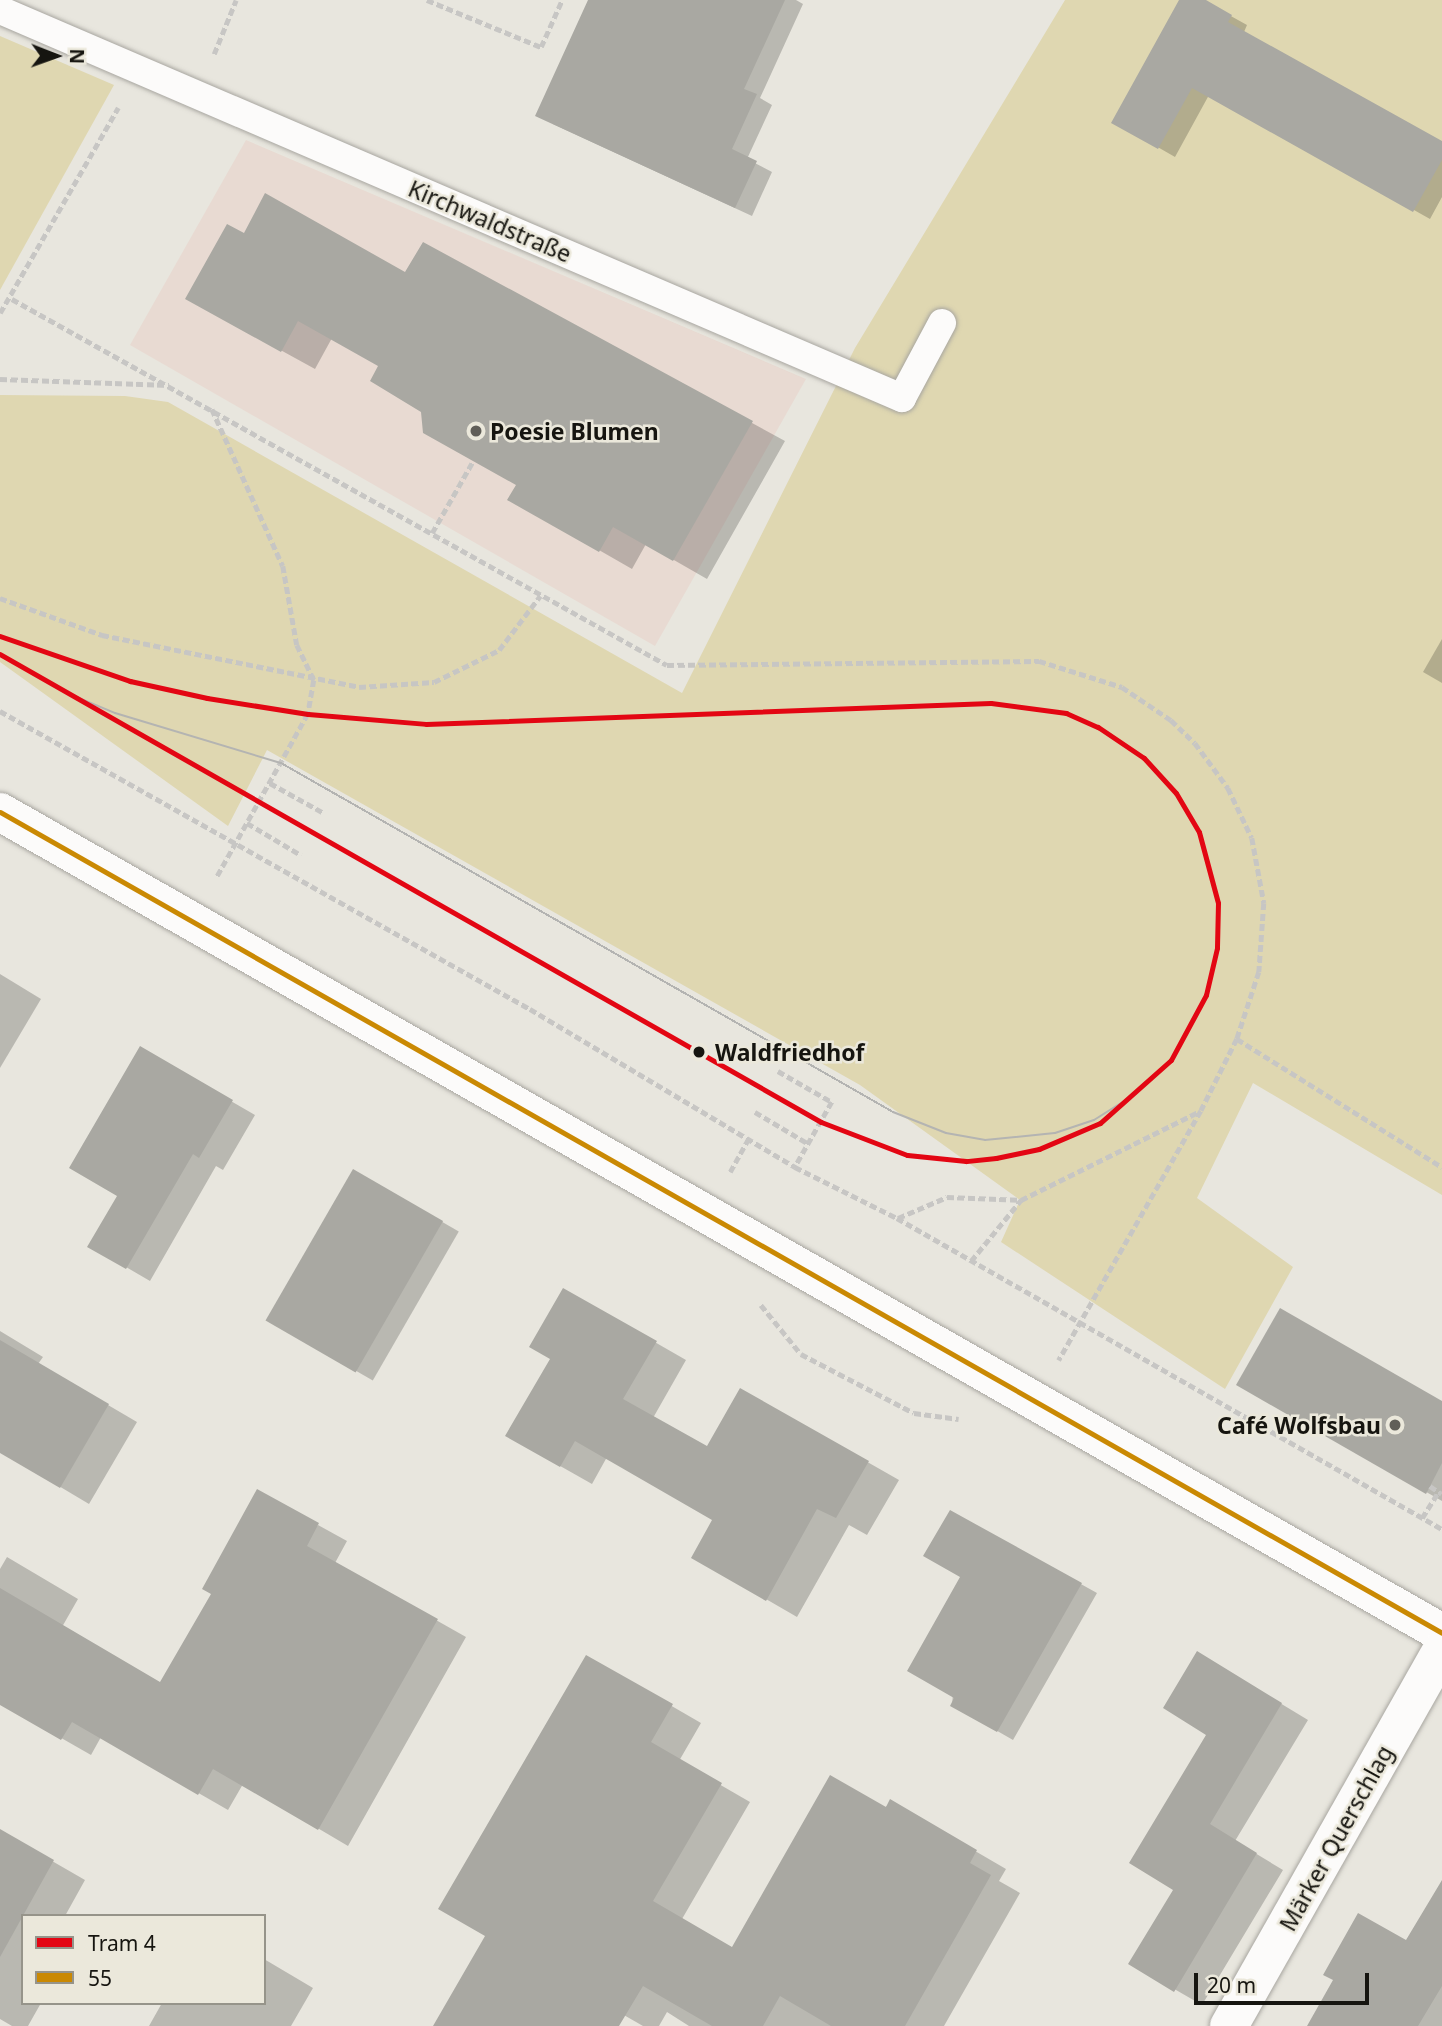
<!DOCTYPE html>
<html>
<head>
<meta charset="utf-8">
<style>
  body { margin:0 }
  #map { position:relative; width:1442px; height:2026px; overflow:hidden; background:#e8e6de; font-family:"Noto Sans",sans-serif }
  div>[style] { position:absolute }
  .commercial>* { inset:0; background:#e8dad2 }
  .green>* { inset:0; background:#dfd7b1 }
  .shadow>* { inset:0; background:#0003; transform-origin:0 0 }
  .building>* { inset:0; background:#a9a8a2; transform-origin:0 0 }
  .path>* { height:4.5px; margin-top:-2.25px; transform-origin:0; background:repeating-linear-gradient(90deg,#c7c6c4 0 7px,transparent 0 10.5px) }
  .roads { filter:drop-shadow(0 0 2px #a8a6a0) drop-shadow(0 0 2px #a8a6a0) }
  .service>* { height:28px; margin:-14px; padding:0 14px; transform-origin:14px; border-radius:14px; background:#fcfbfa }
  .minor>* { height:38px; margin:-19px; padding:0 19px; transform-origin:19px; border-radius:19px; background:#fcfbfa }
  .tram>* { height:2px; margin:-1px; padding:0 1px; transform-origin:1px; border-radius:1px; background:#b4b4b2 }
  .bus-1>* { height:5px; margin:-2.5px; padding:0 2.5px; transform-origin:2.5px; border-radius:2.5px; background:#ca8903 }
  .tram-1>* { height:5px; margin:-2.5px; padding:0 2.5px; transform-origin:2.5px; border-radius:2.5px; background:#e30613 }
  .dots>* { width:19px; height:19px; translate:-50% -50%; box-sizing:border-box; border:4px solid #ebe8db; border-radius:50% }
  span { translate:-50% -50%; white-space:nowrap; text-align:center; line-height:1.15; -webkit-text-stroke:5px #ebe8db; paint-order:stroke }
  .street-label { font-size:23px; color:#161510 }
  .poi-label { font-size:23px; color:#161510; font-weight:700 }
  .left { translate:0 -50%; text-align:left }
  .right { translate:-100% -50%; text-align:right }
  .stop-label { font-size:23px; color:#161510; font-weight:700 }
  .legend { position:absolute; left:21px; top:1914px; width:245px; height:91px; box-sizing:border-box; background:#ebe8db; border:2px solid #96948a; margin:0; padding:9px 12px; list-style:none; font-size:21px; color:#161510 }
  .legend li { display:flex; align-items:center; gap:14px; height:35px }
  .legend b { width:35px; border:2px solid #96948a }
  .north { position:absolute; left:21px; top:21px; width:70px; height:70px; -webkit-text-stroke:5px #ebe8db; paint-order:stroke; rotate:91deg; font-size:19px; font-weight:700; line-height:28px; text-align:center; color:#161510 }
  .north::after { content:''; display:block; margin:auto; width:24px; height:32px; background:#161510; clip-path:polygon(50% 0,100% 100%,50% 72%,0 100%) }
  .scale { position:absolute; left:1194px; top:1973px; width:175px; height:32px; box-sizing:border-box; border:4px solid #161510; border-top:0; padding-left:9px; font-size:21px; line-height:24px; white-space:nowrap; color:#161510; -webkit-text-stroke:5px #ebe8db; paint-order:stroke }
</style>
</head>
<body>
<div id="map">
  <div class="commercial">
    <i style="clip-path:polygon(246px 140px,806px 379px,655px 646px,130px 345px)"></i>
  </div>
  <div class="green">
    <i style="clip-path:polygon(1065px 0,1442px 0,1442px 1195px,1253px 1083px,1197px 1198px,1293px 1267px,1225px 1389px,1001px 1242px,1020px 1200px,860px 1085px,267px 750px,228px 826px,0 662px,0 395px,125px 396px,168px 402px,682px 693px,855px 348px)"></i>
    <i style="clip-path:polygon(0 36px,114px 85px,0 290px)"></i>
  </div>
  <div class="shadow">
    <i style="clip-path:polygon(589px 0,796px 0,803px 4px,760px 98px,772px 105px,747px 159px,772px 172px,752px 216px,553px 124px)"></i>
    <i style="clip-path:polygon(1181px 0,1202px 0,1247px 25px,1244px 32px,1442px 143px,1442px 197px,1430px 219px,1209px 95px,1175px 157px,1114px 122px)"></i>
    <i style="clip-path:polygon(244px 235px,406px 274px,423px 244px,785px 441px,707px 579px,646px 544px,632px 569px,510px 499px,518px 484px,422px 411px,381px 366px,332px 338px,315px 369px,220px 317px)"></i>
    <i style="clip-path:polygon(1442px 639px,1442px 683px,1423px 672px)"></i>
    <i style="clip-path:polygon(0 974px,41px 999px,0 1068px)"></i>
    <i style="clip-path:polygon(141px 1049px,255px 1115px,223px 1170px,216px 1166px,150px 1281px,90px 1246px,120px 1196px)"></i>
    <i style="left:354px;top:1171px;width:121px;height:172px;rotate:30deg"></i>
    <i style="clip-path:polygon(564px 1290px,686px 1360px,653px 1418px,708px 1449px,741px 1390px,899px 1480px,867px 1535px,849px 1525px,797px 1617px,693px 1557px,714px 1520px,607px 1457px,592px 1484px,507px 1436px,552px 1358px)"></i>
    <i style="clip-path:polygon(0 1331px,43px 1357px,38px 1364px,137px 1422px,89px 1504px,0 1451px)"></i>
    <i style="clip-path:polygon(1239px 1385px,1442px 1403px,1442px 1501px)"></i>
    <i style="clip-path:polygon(951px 1512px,1097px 1593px,1013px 1740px,952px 1705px,963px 1577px)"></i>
    <i style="clip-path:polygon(318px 1525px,347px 1541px,335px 1563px,466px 1637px,348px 1846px,243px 1784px,228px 1810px,101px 1737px,91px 1755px,0 1703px,0 1569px,7px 1557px,78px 1599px,62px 1627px,160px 1684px)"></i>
    <i style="clip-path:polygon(587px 1657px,701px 1723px,679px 1761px,750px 1802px,682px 1919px,733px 1949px,891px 1802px,1006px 1869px,999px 1881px,1020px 1893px,944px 2026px,689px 2026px,667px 2012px,659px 2026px,643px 2026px,554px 1975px,524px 2026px,435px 2026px,487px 1936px)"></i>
    <i style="clip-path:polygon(1224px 1669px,1308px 1720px,1235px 1841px,1283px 1870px,1202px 2005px,1131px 1964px,1176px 1889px)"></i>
    <i style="clip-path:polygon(0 1831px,85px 1880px,65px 1916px,23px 1916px,23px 2003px,41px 2003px,28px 2026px,12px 2026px,0 2019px)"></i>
    <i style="clip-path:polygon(1442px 1883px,1442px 2026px,1309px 2026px,1407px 1942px)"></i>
    <i style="clip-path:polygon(264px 1959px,313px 1988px,291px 2026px,149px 2026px,162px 2003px,264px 2003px)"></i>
  </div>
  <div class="building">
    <i style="clip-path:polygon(588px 0,785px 0,744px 89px,757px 94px,732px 149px,757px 161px,735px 208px,535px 116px)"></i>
    <i style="clip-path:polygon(1179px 0,1206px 0,1232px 15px,1228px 22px,1442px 141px,1442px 160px,1413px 212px,1192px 88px,1158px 149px,1111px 123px)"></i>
    <i style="clip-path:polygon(265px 193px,405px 272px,423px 242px,753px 421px,673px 561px,613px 527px,599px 552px,507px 500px,516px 485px,423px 433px,421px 412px,370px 381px,378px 366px,298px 321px,281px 352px,185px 299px,227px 224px,244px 233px)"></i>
    <i style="clip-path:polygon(140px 1046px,233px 1100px,199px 1158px,193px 1154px,126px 1269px,87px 1247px,117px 1196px,69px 1168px)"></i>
    <i style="left:353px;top:1169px;width:104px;height:175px;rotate:30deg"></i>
    <i style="clip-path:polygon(563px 1288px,657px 1341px,623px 1399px,707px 1446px,740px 1388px,869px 1461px,836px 1518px,817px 1509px,766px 1601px,691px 1558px,712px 1520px,575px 1441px,560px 1467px,505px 1436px,550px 1359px,529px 1347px)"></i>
    <i style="clip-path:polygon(1280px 1308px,1442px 1401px,1442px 1463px,1426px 1494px,1236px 1385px)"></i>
    <i style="clip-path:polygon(0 1340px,109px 1404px,60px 1488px,0 1453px)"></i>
    <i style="clip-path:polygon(257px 1489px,319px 1523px,307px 1546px,438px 1619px,318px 1830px,213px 1769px,198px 1795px,72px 1722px,61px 1740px,0 1705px,0 1588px,160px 1682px,211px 1594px,202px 1589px)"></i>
    <i style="clip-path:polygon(950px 1510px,1082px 1583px,997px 1732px,950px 1706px,954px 1698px,907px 1671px,960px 1577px,923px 1556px)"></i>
    <i style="clip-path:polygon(1197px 1651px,1282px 1703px,1210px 1824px,1257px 1853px,1174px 1992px,1128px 1964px,1173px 1890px,1129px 1863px,1206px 1735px,1163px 1708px)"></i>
    <i style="clip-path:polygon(586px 1655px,673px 1704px,651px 1742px,722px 1783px,653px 1901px,732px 1947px,830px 1775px,886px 1807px,890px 1799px,977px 1850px,970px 1863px,991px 1875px,905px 2026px,831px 2026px,780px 1996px,763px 2026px,712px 2026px,643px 1986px,619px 2026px,433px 2026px,485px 1936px,438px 1909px)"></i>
    <i style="clip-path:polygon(0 1829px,54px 1860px,0 1957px)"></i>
    <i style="clip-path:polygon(1442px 1880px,1442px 1986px,1418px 2026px,1307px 2026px,1333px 1980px,1323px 1975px,1358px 1913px,1406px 1940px)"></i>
  </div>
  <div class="path">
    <i style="left:427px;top:0;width:123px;rotate:22.4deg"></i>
    <i style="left:541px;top:47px;width:51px;rotate:-65.9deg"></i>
    <i style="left:214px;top:54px;width:58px;rotate:-67.8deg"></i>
    <i style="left:12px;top:299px;width:750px;rotate:29.2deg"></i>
    <i style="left:667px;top:665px;width:372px;rotate:-0.6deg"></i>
    <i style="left:1039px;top:661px;width:87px;rotate:17.4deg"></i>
    <i style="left:1122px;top:687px;width:59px;rotate:34deg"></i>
    <i style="left:1171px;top:720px;width:33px;rotate:44deg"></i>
    <i style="left:1195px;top:743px;width:56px;rotate:53.7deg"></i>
    <i style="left:1228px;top:788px;width:55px;rotate:64.4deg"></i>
    <i style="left:1252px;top:838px;width:66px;rotate:79.5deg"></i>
    <i style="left:1264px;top:903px;width:69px;rotate:94.1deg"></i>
    <i style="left:1259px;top:972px;width:71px;rotate:108.2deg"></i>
    <i style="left:1237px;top:1039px;width:80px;rotate:116.6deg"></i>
    <i style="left:1201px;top:1111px;width:287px;rotate:119.7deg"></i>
    <i style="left:0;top:313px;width:237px;rotate:-60.1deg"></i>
    <i style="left:0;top:379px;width:169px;rotate:2deg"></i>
    <i style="left:212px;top:409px;width:172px;rotate:65.7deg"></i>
    <i style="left:283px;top:566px;width:80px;rotate:80deg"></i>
    <i style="left:297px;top:645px;width:39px;rotate:64deg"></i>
    <i style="left:314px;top:680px;width:35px;rotate:100deg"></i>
    <i style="left:308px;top:714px;width:187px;rotate:119.2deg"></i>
    <i style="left:432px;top:533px;width:83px;rotate:-60.3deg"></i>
    <i style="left:0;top:598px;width:109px;rotate:19.9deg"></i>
    <i style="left:102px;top:635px;width:262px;rotate:11.4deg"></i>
    <i style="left:359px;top:687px;width:75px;rotate:-3.8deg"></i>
    <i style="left:434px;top:682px;width:72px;rotate:-26.2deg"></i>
    <i style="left:499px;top:650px;width:68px;rotate:-52.8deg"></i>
    <i style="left:0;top:711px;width:608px;rotate:29.35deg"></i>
    <i style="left:530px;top:1009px;width:309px;rotate:30.8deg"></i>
    <i style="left:795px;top:1167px;width:114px;rotate:26.6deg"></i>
    <i style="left:897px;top:1218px;width:627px;rotate:29.71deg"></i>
    <i style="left:270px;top:783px;width:62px;rotate:29.1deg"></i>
    <i style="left:247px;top:823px;width:63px;rotate:30.7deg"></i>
    <i style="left:1237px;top:1039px;width:242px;rotate:32deg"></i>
    <i style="left:778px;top:1071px;width:62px;rotate:29.9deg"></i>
    <i style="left:832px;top:1102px;width:75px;rotate:119.6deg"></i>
    <i style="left:755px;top:1112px;width:63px;rotate:30.7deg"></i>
    <i style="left:730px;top:1172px;width:38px;rotate:-61deg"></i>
    <i style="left:898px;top:1218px;width:53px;rotate:-23.2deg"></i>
    <i style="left:947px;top:1197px;width:74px;rotate:2.3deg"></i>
    <i style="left:1021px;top:1200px;width:200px;rotate:-26.4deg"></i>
    <i style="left:971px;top:1261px;width:79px;rotate:-50.7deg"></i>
    <i style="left:761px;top:1305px;width:63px;rotate:50.8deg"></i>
    <i style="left:801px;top:1354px;width:127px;rotate:27.6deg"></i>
    <i style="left:914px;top:1413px;width:45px;rotate:7.6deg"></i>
    <i style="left:1430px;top:1486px;width:14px;rotate:34deg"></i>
    <i style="left:1422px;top:1518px;width:31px;rotate:-58deg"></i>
  </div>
  <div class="roads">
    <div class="service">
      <i style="left:0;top:10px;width:982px;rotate:23.28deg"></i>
      <i style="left:902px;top:398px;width:85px;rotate:-61.9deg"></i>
    </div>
    <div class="minor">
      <i style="left:0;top:812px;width:1659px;rotate:29.65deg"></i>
      <i style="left:1229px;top:2026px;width:433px;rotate:-60.5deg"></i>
    </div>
  </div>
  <div class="tram">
    <i style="left:74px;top:696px;width:44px;rotate:22.5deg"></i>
    <i style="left:115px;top:713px;width:173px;rotate:16.8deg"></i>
    <i style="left:281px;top:763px;width:705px;rotate:29.69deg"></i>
    <i style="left:893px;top:1112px;width:57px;rotate:21.6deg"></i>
    <i style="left:946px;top:1133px;width:40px;rotate:10deg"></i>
    <i style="left:985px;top:1140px;width:70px;rotate:-5.7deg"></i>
    <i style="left:1055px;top:1133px;width:41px;rotate:-18.4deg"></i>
    <i style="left:1094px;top:1120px;width:51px;rotate:-32.1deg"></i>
  </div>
  <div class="bus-1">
    <i style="left:0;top:812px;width:1659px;rotate:29.65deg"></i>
  </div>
  <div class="tram-1">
    <i style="left:0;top:636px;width:138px;rotate:19.1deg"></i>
    <i style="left:130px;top:681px;width:79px;rotate:12.4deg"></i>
    <i style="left:207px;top:698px;width:102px;rotate:9deg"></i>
    <i style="left:308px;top:714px;width:118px;rotate:4.8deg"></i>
    <i style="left:426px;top:724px;width:565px;rotate:-2.13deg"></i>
    <i style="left:991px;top:703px;width:76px;rotate:7.6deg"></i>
    <i style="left:1066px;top:713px;width:35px;rotate:24deg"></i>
    <i style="left:1098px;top:727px;width:55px;rotate:34deg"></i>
    <i style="left:1144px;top:758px;width:47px;rotate:47.6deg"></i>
    <i style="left:1176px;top:793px;width:45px;rotate:59.5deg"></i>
    <i style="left:1199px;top:832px;width:73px;rotate:75deg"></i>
    <i style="left:1218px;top:903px;width:45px;rotate:91.3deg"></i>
    <i style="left:1217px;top:948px;width:48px;rotate:103.2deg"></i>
    <i style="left:1206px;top:995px;width:74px;rotate:118.3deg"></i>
    <i style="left:1171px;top:1060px;width:95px;rotate:138.4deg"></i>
    <i style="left:1100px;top:1123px;width:66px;rotate:156.9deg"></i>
    <i style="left:1039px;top:1149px;width:44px;rotate:168.2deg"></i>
    <i style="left:996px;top:1158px;width:30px;rotate:174deg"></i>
    <i style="left:966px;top:1161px;width:59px;rotate:-174.2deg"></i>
    <i style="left:907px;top:1155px;width:92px;rotate:-159deg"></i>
    <i style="left:821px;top:1122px;width:945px;rotate:-150.32deg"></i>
  </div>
  <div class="dots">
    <i style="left:476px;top:431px;background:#605e58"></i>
    <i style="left:699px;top:1052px;background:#161510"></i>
    <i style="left:1395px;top:1425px;background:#605e58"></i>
  </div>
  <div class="street-label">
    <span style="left:490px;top:221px;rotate:23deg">Kirchwaldstraße</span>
    <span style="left:1336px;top:1838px;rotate:-61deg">Märker Querschlag</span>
  </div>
  <div class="poi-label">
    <span class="left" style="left:490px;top:431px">Poesie Blumen</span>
    <span class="right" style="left:1381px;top:1425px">Café Wolfsbau</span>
  </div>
  <div class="stop-label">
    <span class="left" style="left:715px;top:1052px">Waldfriedhof</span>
  </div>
  <ul class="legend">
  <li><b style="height:9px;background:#e30613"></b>Tram 4</li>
  <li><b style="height:9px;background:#ca8903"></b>55</li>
  </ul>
  <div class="north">N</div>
  <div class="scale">20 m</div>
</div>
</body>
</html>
